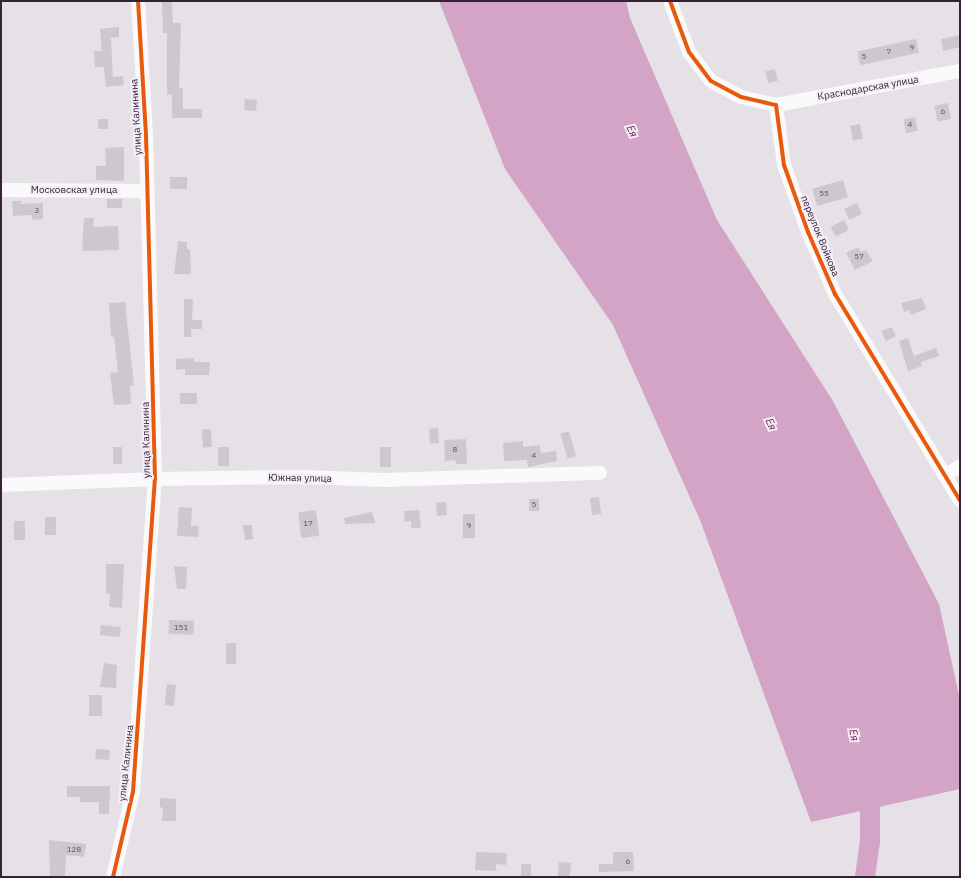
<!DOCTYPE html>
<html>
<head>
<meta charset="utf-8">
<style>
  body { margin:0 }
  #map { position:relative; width:961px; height:878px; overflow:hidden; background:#e5e1e7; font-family:"IBM Plex Sans",sans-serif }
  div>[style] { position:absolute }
  .water>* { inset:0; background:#d3a4c5 }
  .river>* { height:20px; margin:-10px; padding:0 10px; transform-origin:10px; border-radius:10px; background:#d3a4c5 }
  .building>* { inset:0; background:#ccc8ce; transform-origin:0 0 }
  .minor>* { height:14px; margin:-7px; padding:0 7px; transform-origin:7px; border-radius:7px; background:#fbfafb }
  .cycleway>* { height:4px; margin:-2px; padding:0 2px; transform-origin:2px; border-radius:2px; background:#e8590c }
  span { translate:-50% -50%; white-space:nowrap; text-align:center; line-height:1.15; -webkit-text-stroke:4px #f4eff6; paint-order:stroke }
  .number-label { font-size:8px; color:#5d4c5f }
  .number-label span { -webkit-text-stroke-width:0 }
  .street-label { font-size:10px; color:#362138 }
  .water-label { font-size:11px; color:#6f2055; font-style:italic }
  .frame { position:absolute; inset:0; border:2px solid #362138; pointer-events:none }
</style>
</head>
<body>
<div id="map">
  <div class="water">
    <i style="clip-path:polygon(439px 1px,626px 1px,630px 18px,717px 220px,833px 401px,939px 604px,960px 700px,960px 789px,811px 822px,700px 520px,613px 325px,505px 169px)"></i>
  </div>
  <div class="river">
    <i style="left:865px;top:782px;width:25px;rotate:79deg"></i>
    <i style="left:870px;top:807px;width:34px;rotate:90deg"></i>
    <i style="left:870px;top:841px;width:36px;rotate:98deg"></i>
  </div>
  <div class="building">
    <i style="clip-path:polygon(162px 1px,172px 1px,173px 23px,181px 23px,179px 88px,183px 88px,183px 109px,202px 109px,202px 118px,172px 118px,172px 94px,167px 95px,167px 33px,163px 33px)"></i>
    <i style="clip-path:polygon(119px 27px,119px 37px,111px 38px,113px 77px,123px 76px,124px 85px,106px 87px,104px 67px,95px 67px,94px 51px,102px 51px,100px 29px)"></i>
    <i style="clip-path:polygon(960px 35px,960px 47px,943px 51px,941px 39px)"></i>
    <i style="left:916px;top:39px;width:14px;height:60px;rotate:78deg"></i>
    <i style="left:775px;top:69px;width:12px;height:10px;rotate:76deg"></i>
    <i style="left:245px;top:99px;width:12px;height:11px;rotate:5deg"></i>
    <i style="left:948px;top:103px;width:16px;height:14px;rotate:79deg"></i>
    <i style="left:915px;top:117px;width:14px;height:12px;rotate:78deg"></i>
    <i style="left:98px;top:119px;width:10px;height:10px"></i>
    <i style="left:860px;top:124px;width:15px;height:10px;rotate:79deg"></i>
    <i style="clip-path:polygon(124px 147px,124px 181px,96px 180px,96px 166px,106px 166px,105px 148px)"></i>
    <i style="left:170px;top:177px;width:17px;height:12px"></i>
    <i style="left:843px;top:180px;width:18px;height:32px;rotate:74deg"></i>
    <i style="left:107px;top:199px;width:15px;height:9px"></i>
    <i style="clip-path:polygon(12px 201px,21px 201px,21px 204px,43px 203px,43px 219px,32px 220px,32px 215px,13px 216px)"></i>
    <i style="left:857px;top:203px;width:12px;height:14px;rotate:66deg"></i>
    <i style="clip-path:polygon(84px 218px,94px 218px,93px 227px,118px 226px,119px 250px,82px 251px)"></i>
    <i style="left:844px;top:220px;width:11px;height:15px;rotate:63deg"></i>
    <i style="clip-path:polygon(178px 241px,187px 242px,187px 249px,190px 250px,191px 274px,174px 274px)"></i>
    <i style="clip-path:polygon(858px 247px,861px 252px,866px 250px,873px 261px,855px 270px,846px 253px)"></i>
    <i style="clip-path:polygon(922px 298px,926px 309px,911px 315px,909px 310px,904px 312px,901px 303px)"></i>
    <i style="clip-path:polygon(184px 299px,193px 299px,192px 320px,202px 320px,202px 329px,191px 329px,191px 337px,184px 337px)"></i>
    <i style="clip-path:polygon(125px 302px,134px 385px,130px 386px,131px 404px,114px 405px,110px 373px,118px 372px,114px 337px,111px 337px,109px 303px)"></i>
    <i style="clip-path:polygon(892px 327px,896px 336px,886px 341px,881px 331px)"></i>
    <i style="clip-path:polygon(908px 338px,914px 356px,936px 348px,939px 356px,921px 362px,922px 366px,908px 371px,899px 341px)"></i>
    <i style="clip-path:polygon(194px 358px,194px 362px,210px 362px,209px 375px,185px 375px,185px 369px,176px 370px,176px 359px)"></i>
    <i style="left:180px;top:393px;width:17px;height:11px"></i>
    <i style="left:438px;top:428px;width:15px;height:9px;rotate:86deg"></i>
    <i style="left:211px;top:429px;width:18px;height:9px;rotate:87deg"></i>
    <i style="left:569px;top:431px;width:26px;height:9px;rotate:74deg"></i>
    <i style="clip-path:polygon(466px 439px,467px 464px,456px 464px,455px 460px,445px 461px,444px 440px)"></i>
    <i style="clip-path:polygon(523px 441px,523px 447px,540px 445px,541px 453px,556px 451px,557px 461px,528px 467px,527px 460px,504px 461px,503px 443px)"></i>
    <i style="left:113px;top:447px;width:9px;height:17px"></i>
    <i style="left:218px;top:447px;width:11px;height:19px"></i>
    <i style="left:380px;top:447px;width:11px;height:20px"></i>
    <i style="left:599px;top:497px;width:17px;height:9px;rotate:83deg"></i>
    <i style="left:539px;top:499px;width:12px;height:10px;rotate:90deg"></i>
    <i style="left:446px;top:502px;width:13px;height:10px;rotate:86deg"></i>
    <i style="clip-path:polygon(179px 507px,192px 508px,191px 526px,199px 526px,198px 537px,177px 536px)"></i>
    <i style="left:316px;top:510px;width:26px;height:18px;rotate:83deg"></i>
    <i style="clip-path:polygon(419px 510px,421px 528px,411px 528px,411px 521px,405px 522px,404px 511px)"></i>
    <i style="clip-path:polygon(372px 512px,375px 523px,345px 524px,344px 518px)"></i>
    <i style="left:463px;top:514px;width:12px;height:24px"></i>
    <i style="left:45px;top:517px;width:11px;height:18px"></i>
    <i style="left:14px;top:521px;width:11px;height:19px"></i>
    <i style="clip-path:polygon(243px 525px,252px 525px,253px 539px,245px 540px)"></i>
    <i style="clip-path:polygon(106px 564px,124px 564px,122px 608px,109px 607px,110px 594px,106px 593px)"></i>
    <i style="clip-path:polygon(174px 566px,187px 567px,186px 589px,177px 589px)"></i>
    <i style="left:169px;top:620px;width:25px;height:14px;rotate:2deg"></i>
    <i style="left:101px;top:625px;width:20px;height:10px;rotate:6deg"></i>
    <i style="left:226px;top:643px;width:10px;height:21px"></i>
    <i style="clip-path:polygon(104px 663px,117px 665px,116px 688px,100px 687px)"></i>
    <i style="left:167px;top:684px;width:9px;height:21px;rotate:6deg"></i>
    <i style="left:89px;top:695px;width:13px;height:21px"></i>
    <i style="left:96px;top:749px;width:14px;height:10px;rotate:4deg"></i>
    <i style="clip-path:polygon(67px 786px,110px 786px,109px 814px,99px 814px,99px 802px,80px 802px,80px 797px,67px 797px)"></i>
    <i style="clip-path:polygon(160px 798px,176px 799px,176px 821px,162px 821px,163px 808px,160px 807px)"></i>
    <i style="clip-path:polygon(49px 840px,86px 844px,84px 857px,66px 855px,65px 877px,50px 877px)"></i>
    <i style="clip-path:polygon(476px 852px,507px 853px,506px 865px,496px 864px,496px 871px,475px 870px)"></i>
    <i style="clip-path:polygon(613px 852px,633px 852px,634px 871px,599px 872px,599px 864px,613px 864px)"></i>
    <i style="left:559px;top:862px;width:12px;height:15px;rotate:5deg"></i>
    <i style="left:521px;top:864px;width:10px;height:13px"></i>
  </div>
  <div class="minor">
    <i style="left:670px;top:1px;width:54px;rotate:69.6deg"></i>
    <i style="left:689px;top:52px;width:36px;rotate:53deg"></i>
    <i style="left:711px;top:81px;width:34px;rotate:28deg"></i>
    <i style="left:741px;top:97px;width:36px;rotate:13deg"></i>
    <i style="left:776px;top:105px;width:61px;rotate:82.4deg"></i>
    <i style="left:784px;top:165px;width:71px;rotate:70.3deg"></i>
    <i style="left:808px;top:232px;width:68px;rotate:66.5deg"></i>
    <i style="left:835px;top:294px;width:241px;rotate:58.8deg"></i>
    <i style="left:776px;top:105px;width:187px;rotate:-10.5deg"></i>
    <i style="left:1px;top:190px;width:147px;rotate:0.4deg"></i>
    <i style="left:945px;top:476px;width:18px;rotate:-34deg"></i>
    <i style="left:1px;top:485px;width:154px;rotate:-2.2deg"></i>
    <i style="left:155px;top:479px;width:146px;rotate:-0.8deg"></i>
    <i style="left:301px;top:477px;width:84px;rotate:2deg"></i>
    <i style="left:385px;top:480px;width:215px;rotate:-1.9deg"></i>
    <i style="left:113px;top:877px;width:87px;rotate:-76.8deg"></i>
    <i style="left:133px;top:792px;width:314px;rotate:-86deg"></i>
    <i style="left:155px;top:479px;width:344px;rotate:-91.5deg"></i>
    <i style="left:146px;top:135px;width:134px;rotate:-93.4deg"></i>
  </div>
  <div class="cycleway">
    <i style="left:670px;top:1px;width:54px;rotate:69.6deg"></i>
    <i style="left:689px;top:52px;width:36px;rotate:53deg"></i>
    <i style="left:711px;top:81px;width:34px;rotate:28deg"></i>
    <i style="left:741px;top:97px;width:36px;rotate:13deg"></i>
    <i style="left:776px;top:105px;width:61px;rotate:82.4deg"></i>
    <i style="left:784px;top:165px;width:71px;rotate:70.3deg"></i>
    <i style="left:808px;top:232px;width:68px;rotate:66.5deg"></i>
    <i style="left:835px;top:294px;width:241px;rotate:58.8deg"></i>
    <i style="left:113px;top:877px;width:87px;rotate:-76.8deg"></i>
    <i style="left:133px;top:792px;width:314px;rotate:-86deg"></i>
    <i style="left:155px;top:479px;width:344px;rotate:-91.5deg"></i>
    <i style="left:146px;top:135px;width:134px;rotate:-93.4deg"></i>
  </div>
  <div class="number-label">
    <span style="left:912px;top:48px">9</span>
    <span style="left:889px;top:52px">7</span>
    <span style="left:864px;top:57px">5</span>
    <span style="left:943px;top:112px">6</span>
    <span style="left:910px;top:125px">4</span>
    <span style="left:824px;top:194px">55</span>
    <span style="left:37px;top:211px">3</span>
    <span style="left:859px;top:257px">57</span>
    <span style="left:455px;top:450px">8</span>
    <span style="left:534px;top:456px">4</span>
    <span style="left:534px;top:505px">5</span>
    <span style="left:308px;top:524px">17</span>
    <span style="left:469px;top:526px">9</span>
    <span style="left:181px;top:628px">151</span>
    <span style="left:74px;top:850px">128</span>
    <span style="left:628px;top:862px">6</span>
  </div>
  <div class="street-label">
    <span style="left:868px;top:88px;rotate:-10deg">Краснодарская улица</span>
    <span style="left:136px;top:117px;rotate:-93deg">улица Калинина</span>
    <span style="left:74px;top:190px">Московская улица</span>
    <span style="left:820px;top:236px;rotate:68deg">переулок Войкова</span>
    <span style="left:146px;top:440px;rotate:-91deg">улица Калинина</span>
    <span style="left:300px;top:478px;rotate:1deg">Южная улица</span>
    <span style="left:126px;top:763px;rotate:-84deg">улица Калинина</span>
  </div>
  <div class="water-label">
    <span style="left:632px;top:131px;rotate:65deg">Ея</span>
    <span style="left:771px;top:424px;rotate:65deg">Ея</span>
    <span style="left:854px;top:735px;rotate:78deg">Ея</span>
  </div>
  <div class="frame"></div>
</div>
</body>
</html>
